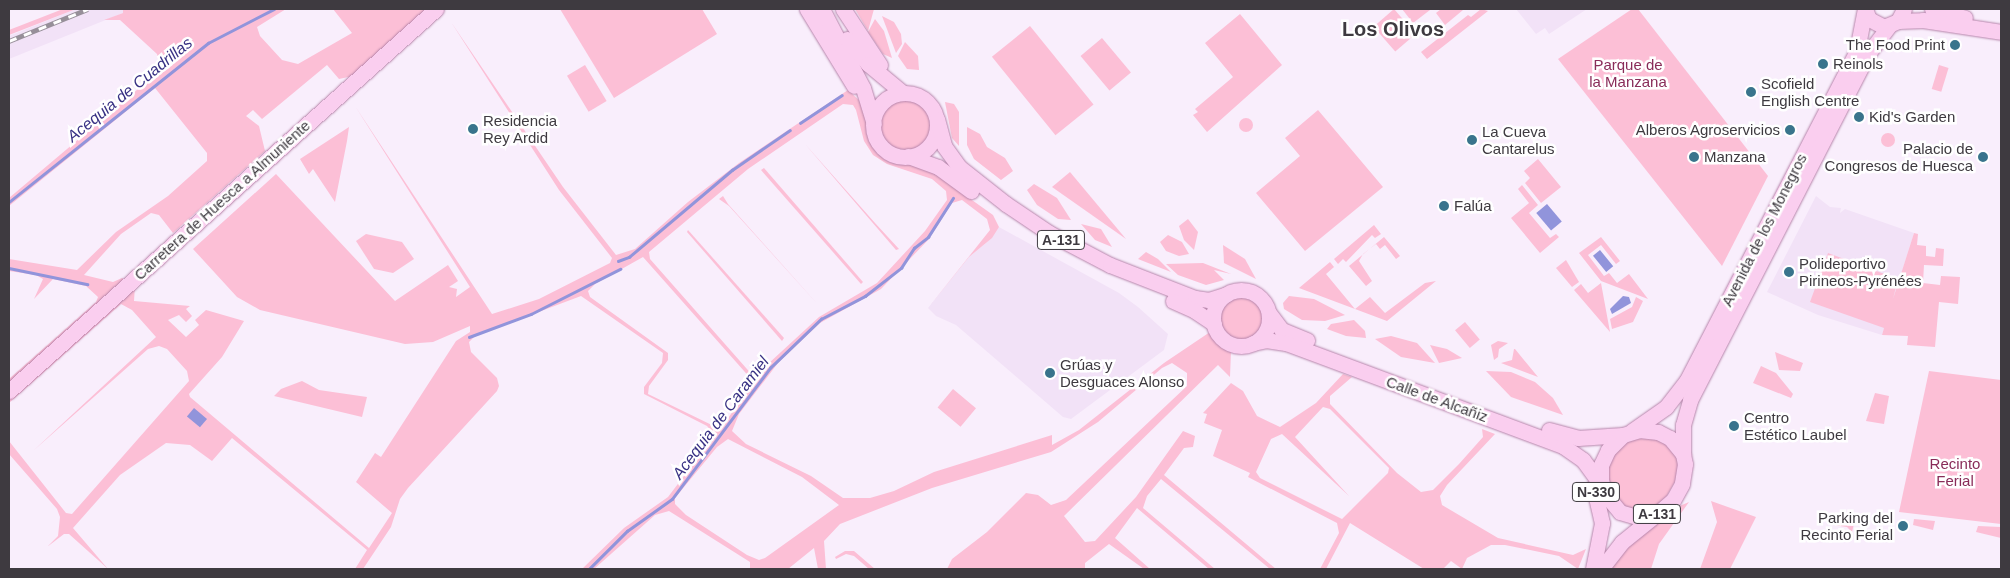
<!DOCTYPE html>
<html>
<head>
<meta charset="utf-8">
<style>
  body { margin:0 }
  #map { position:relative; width:2010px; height:578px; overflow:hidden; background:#f9eefc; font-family:Arial,sans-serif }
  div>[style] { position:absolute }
  .built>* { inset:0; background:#f2e2f7 }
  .green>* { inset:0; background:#fcbfd6; transform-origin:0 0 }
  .round { border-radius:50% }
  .water>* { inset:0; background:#9194db; transform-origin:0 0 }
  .stream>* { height:2.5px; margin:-1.25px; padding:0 1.25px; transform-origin:1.25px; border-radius:1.25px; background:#9194db }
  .roads { filter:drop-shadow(0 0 1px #b685ab) drop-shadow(0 0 1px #b685ab) }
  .major>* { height:15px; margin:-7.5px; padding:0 7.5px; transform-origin:7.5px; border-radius:7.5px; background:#faceef }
  .major>.ring { margin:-7.5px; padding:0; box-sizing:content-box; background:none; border:15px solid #faceef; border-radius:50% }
  .rail>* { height:4.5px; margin-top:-2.25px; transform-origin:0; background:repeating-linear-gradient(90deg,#fff 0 8px,#978f99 0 16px); box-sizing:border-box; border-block:1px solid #978f99 }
  .dots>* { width:14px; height:14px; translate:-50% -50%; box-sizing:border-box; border:2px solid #fff; border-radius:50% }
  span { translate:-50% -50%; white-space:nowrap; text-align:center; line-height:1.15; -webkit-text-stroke:5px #fff; paint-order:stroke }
  .shield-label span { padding:1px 4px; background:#fff; border:1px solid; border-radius:4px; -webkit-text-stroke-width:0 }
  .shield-label { font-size:14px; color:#3e3a40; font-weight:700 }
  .poi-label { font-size:15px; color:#3e3a40 }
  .right { translate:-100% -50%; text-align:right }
  .left { translate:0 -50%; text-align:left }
  .park-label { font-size:15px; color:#892c59 }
  .street-label { font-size:15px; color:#3e3a40 }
  .water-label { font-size:16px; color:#383184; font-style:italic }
  .district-label { font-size:20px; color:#3e3a40; font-weight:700 }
  .frame { position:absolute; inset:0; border:10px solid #3e3a40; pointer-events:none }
</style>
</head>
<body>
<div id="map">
  <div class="built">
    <i style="clip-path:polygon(76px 9px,123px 9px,123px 13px,9px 59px,9px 36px)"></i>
    <i style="clip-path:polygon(1516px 9px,1587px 9px,1549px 34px,1545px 28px,1536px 34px)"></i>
    <i style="clip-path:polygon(1816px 196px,1830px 207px,1841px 208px,1840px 213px,1845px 209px,1914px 233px,1882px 335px,1818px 315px,1767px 292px)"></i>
    <i style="clip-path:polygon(999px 227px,1119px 293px,1138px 307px,1168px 334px,1164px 350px,1071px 419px,1063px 417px,956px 325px,936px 316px,928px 308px,969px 257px,986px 243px)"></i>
  </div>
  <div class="green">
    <i style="clip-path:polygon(63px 9px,76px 9px,9px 35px,9px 30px)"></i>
    <i style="clip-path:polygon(evenodd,123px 9px,286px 9px,257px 27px,260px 36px,282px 60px,298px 64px,352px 33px,333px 9px,426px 9px,353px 76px,339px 79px,327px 65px,262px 119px,253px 110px,246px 116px,259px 126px,265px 151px,173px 233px,159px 215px,151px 213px,121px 234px,84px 275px,113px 282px,122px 278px,135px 286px,134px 301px,190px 306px,186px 309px,192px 316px,186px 322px,179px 315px,168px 320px,186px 337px,199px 325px,195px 320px,206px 310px,244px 321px,222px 357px,189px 394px,190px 397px,369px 548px,392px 513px,356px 482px,375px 453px,381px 457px,456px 341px,470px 332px,470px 326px,433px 342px,405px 344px,260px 310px,237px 297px,193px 249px,276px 174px,395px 301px,448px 265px,458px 281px,449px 287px,457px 289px,456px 297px,470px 287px,355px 106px,492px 314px,539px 299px,610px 263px,612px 258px,559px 190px,451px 22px,563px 187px,616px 255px,635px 249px,688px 202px,739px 163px,848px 90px,862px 103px,870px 141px,881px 155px,934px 173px,993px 215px,999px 227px,992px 238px,969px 257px,928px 308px,990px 230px,987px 219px,962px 200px,952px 203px,929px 239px,881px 289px,820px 323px,778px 363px,739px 414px,732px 431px,746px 444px,811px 476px,843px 498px,870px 498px,894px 491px,934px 472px,1052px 435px,1052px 445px,1079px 430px,1164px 363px,1210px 332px,1217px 343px,1231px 351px,1230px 377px,1218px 365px,1064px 516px,1085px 542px,1095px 541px,1136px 497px,1183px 431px,1195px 436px,1193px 447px,1184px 448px,1164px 475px,1276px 569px,1270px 569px,1161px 479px,1147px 496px,1143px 508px,1215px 569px,1209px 569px,1137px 508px,1115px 538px,1150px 569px,1144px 569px,1109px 544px,1085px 563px,1085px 569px,947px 569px,952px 559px,987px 532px,1026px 493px,1038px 495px,1051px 505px,1066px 500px,1187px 386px,1187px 373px,1172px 363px,1162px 368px,1098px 422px,1051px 452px,932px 488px,840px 524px,824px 541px,826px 569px,818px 569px,814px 548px,788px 569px,750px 569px,750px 562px,669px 511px,655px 515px,594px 569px,582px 569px,624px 528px,668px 497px,715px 435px,707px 426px,644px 394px,644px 387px,662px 363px,663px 353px,581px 296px,475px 336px,469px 342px,471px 352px,497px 378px,499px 386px,497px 391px,408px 488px,400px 499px,391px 527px,363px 569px,355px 569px,367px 550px,232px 438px,212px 461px,190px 445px,166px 443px,120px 475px,73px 528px,108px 569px,69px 534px,64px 534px,47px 547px,58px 536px,60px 517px,57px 509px,9px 454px,9px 441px,66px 513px,72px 514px,189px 381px,187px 371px,167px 349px,159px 346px,148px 349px,33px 451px,156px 337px,132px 310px,121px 304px,9px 403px,9px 379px,96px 302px,98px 297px,86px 286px,53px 279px,34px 299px,43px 279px,36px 275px,9px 271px,9px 259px,77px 270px,116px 232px,168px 196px,207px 161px,207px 153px,155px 88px,9px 206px,9px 198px,157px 73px,160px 67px,157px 54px,120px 20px,104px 20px,123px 13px,123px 9px,843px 104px,853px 105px,856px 110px,864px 141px,873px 155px,887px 164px,932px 179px,946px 191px,947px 200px,925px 231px,877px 283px,819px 317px,754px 377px,650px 259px,649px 252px,748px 169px,843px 104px,123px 9px,643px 257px,752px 380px,753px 384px,720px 429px,648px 394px,649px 386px,668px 360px,668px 353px,590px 297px,588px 291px,595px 284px,643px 257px,123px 9px,728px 439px,802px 477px,839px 505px,765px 558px,759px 560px,747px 555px,686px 515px,675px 504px,675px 498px,717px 447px,728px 439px)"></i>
    <i style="clip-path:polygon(560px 9px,702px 9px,717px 34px,614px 98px)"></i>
    <i style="clip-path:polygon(855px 9px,874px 9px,868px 31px)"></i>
    <i style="left:1394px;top:9px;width:33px;height:27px;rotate:49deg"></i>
    <i style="clip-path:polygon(1402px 9px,1430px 9px,1430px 10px,1413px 23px)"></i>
    <i style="clip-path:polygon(1441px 9px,1462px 9px,1463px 10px,1445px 25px,1436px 13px)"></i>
    <i style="clip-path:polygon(1481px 9px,1488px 11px,1427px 59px,1421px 52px,1468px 15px,1471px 17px)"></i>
    <i style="clip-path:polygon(1632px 9px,1638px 9px,1768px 176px,1722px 266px,1558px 59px)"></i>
    <i style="clip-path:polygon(1240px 14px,1282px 65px,1207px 132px,1193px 115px,1198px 112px,1195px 109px,1233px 77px,1205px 43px)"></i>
    <i style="clip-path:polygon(882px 16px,894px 22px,901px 34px,902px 44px,896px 53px)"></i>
    <i style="clip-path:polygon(875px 19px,884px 31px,892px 58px,883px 54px,868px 32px)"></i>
    <i style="left:1030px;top:26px;width:101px;height:49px;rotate:51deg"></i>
    <i style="left:1102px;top:38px;width:45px;height:28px;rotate:50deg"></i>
    <i style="clip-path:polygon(905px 42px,918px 56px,919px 70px,907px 69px,898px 56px)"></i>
    <i style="left:585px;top:65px;width:42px;height:21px;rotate:59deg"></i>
    <i style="left:1939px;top:65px;width:10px;height:25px;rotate:17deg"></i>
    <i class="round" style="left:879px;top:97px;width:54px;height:54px"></i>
    <i style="clip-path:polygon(945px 102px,954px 104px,959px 112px,959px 146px,952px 138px)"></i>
    <i style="clip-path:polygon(1318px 110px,1383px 187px,1305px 251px,1256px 193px,1300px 156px,1285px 138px)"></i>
    <i class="round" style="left:1239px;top:118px;width:14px;height:14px"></i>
    <i style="clip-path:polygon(349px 127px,347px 141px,335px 202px,313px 169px,309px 174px,300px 159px)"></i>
    <i style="clip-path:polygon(967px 127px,980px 134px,987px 147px,1005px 158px,1013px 171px,1001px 180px,974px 159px,967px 145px)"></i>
    <i class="round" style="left:1881px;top:133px;width:14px;height:14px"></i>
    <i style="clip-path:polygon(805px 144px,875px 223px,899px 249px,896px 250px)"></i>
    <i style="clip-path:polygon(1538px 159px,1561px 187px,1541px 203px,1525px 183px,1530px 178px,1524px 171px)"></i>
    <i style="clip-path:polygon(764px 168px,863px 282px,861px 284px,761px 170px)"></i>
    <i style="clip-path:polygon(1070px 172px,1126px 239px,1052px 187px)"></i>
    <i style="clip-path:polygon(1034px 184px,1057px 198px,1071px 220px,1058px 219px,1037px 205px,1027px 190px)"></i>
    <i style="clip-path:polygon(1522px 185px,1538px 205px,1529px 213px,1550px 238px,1556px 234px,1559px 237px,1540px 253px,1511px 218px,1529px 203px,1518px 189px)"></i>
    <i style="clip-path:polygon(723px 196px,728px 204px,821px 308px,729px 206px,719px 199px)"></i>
    <i style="clip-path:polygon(1188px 219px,1198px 232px,1194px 250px,1184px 240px,1179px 226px)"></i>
    <i style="clip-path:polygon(1081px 224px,1101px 229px,1112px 247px,1095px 240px)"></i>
    <i style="clip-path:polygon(1374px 225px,1381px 234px,1375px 238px,1372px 235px,1346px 262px,1343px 259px,1338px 264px,1334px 259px)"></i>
    <i style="clip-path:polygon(688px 230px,784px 338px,782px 341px,687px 232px)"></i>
    <i style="clip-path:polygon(1914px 233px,1918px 234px,1917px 245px,1926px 246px,1926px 256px,1935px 257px,1936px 248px,1944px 249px,1943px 266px,1924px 265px,1923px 283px,1940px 285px,1941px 276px,1960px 277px,1958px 304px,1939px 302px,1935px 347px,1907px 345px,1908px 336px,1882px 335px,1884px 328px,1810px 302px,1828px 253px,1898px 279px,1893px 299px)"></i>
    <i style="clip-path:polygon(366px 234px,402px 242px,414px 259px,393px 273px,374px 269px,356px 241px)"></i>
    <i style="clip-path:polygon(1168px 235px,1182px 242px,1189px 254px,1179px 256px,1166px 251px,1160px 242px)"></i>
    <i style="clip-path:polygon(1384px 237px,1400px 256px,1396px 259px,1385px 245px,1380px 249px,1376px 244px,1363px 254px,1359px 261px,1372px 281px,1366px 286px,1349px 266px)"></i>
    <i style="clip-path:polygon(1601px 237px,1620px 261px,1616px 264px,1601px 245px,1588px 255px,1604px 276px,1609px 273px,1617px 283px,1629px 274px,1648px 299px,1601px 281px,1579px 253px)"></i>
    <i style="clip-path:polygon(1223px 245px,1245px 259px,1256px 279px,1224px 263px)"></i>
    <i style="clip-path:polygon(1146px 252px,1158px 259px,1171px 272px,1138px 259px)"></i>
    <i style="clip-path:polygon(1566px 260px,1579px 282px,1572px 287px,1556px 268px)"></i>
    <i style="clip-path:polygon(1330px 262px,1334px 267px,1326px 274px,1355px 309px,1370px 297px,1385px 313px,1425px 283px,1436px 281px,1387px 321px,1299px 288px)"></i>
    <i style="clip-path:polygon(1203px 263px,1231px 274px,1214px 270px,1224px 280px,1206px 285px,1178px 275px,1166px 264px)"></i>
    <i style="clip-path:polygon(1601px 283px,1610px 332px,1574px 290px,1581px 284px,1588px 293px)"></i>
    <i class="round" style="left:1218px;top:295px;width:46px;height:46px"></i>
    <i style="clip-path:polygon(1289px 296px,1314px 299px,1345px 315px,1325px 321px,1302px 320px,1284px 309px,1283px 303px)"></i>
    <i style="clip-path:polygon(1636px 297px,1643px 301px,1633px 322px,1612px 329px,1610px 319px,1632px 307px)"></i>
    <i style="clip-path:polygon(1354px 320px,1365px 331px,1366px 338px,1346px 336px,1327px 329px,1331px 324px)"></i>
    <i style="left:1465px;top:322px;width:23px;height:13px;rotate:50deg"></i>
    <i style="clip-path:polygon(1391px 336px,1417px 343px,1435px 363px,1401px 357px,1375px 339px)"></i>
    <i style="clip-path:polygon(1498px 341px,1508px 343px,1499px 349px,1498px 357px,1494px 360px,1491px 345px)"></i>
    <i style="clip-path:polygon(1430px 345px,1447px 349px,1462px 358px,1439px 363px)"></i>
    <i style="clip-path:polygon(1514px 349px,1515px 349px,1538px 377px,1501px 363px,1512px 360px)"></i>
    <i style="clip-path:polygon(1775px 352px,1803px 363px,1800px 371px,1779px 370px)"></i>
    <i style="clip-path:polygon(1761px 366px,1776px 373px,1793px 394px,1791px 398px,1753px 383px)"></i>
    <i style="clip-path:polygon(1486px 371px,1511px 372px,1535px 382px,1553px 398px,1563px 415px,1511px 397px)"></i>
    <i style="clip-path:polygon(1929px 371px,2001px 380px,2001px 524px,1899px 512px)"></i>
    <i style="clip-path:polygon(evenodd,1343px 374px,1352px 377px,1330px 396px,1330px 404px,1397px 473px,1421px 492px,1433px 490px,1459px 464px,1483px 437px,1482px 429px,1495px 434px,1447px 485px,1440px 496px,1442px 505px,1498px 538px,1573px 555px,1586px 549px,1578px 569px,1559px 556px,1505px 545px,1491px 545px,1467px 558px,1462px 569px,1451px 561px,1443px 569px,1424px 569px,1350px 523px,1326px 569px,1320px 569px,1339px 533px,1337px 523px,1248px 477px,1250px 473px,1213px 456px,1222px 430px,1204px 423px,1207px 414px,1203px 413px,1231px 383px,1243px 391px,1257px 416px,1280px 427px,1316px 403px,1343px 374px,1323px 407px,1330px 409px,1389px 468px,1388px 473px,1342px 519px,1260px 478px,1256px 472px,1271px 439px,1282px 434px,1349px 496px,1295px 437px,1323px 407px)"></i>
    <i style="clip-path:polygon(302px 381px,319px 390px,367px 397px,362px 417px,274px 396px,281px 389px)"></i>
    <i style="left:953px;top:389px;width:30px;height:24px;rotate:40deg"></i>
    <i style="clip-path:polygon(1875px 393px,1889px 396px,1884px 424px,1866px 421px)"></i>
    <i style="clip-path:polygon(1640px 436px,1666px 442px,1679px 461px,1676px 480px,1665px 499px,1651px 511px,1637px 513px,1618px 503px,1606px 481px,1610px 458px,1626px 440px)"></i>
    <i style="clip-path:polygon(1711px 501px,1756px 517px,1730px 569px,1700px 569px,1717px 522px)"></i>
    <i style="clip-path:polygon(1689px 502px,1659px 544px,1651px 569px,1608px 569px,1617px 556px,1670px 510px)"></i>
    <i style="clip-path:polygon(1819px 516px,1854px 524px,1852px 532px,1847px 527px,1833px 525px,1833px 522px,1818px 520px)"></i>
    <i style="clip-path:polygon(1914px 519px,1935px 521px,1933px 530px,1913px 525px)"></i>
    <i style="clip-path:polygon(1978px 526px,2001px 527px,2001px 538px,1976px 532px)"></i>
    <i style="clip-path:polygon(845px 551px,854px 551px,875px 569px,869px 569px,854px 556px,846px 554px,836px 559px,835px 557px)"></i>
  </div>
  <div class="water">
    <i style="left:1547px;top:204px;width:23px;height:14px;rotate:50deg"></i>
    <i style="left:1600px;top:250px;width:21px;height:9px;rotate:51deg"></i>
    <i style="clip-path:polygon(1623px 296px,1629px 297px,1631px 303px,1612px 314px,1610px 309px)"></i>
    <i style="left:194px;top:408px;width:17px;height:11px;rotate:40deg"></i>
  </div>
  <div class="stream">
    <i style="left:800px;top:123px;width:50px;rotate:-33.7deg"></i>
    <i style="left:9px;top:202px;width:255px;rotate:-38.6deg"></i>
    <i style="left:208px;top:43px;width:74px;rotate:-27.3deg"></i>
    <i style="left:618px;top:261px;width:12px;rotate:-20deg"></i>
    <i style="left:629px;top:257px;width:135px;rotate:-40.2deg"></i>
    <i style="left:732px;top:170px;width:70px;rotate:-34.6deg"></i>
    <i style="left:9px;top:268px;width:80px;rotate:11.6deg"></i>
    <i style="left:469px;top:337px;width:66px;rotate:-20.4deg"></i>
    <i style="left:531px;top:314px;width:100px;rotate:-26.8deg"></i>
    <i style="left:589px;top:569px;width:54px;rotate:-45deg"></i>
    <i style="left:627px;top:531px;width:55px;rotate:-35.4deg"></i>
    <i style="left:672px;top:499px;width:164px;rotate:-53.2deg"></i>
    <i style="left:770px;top:368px;width:71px;rotate:-43.9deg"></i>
    <i style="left:821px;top:319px;width:50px;rotate:-27.6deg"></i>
    <i style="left:865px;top:296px;width:46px;rotate:-37.9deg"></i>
    <i style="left:901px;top:268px;width:24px;rotate:-57deg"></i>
    <i style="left:914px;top:248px;width:18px;rotate:-38deg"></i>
    <i style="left:928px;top:237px;width:46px;rotate:-57.3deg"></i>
  </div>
  <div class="roads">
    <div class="major">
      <i style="left:807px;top:9px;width:90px;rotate:58.6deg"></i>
      <i style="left:822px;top:9px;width:89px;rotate:62.6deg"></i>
      <i style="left:863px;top:88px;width:37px;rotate:73deg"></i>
      <i style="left:843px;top:9px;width:67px;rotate:56.5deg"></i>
      <i style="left:1865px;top:9px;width:11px;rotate:68deg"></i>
      <i style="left:1869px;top:19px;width:17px;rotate:28deg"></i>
      <i style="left:1884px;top:27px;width:15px;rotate:-23deg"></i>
      <i style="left:1898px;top:21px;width:13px;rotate:-63deg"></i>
      <i style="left:1932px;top:9px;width:34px;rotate:15deg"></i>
      <i style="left:1898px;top:21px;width:25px;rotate:-2deg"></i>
      <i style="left:1923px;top:20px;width:79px;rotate:8.7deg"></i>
      <i style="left:847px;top:39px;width:33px;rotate:50deg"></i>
      <i style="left:868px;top:64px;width:45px;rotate:39.6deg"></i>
      <i class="ring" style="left:873px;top:93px;width:49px;height:49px"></i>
      <i style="left:937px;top:119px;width:28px;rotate:75deg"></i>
      <i style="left:944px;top:146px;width:26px;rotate:54deg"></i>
      <i style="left:959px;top:167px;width:60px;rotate:38.2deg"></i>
      <i style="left:1006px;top:204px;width:52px;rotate:34deg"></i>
      <i style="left:1049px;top:233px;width:69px;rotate:27.7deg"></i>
      <i style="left:1110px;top:265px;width:91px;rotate:21.2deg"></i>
      <i style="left:1195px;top:298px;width:14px;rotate:8deg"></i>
      <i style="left:1209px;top:300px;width:19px;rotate:-18deg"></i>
      <i style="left:908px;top:156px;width:32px;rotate:20deg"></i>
      <i style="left:938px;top:167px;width:41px;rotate:36deg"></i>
      <i class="ring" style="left:1213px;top:290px;width:41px;height:41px"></i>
      <i style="left:1173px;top:301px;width:24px;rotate:24deg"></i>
      <i style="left:1195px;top:311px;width:23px;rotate:34deg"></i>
      <i style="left:1269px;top:313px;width:21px;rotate:53deg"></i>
      <i style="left:1282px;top:330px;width:27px;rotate:22deg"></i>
      <i style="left:1253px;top:343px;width:13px;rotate:-13deg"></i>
      <i style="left:1266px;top:340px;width:20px;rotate:9deg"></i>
      <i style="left:1286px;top:343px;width:296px;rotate:20.4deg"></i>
      <i style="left:1563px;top:446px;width:24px;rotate:35deg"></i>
      <i style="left:1583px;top:460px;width:34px;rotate:54deg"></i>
      <i style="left:9px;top:391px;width:573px;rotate:-41.82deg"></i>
      <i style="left:1549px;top:430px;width:30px;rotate:15deg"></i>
      <i style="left:1578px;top:438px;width:45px;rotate:-3.8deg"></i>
      <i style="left:1639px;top:430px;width:19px;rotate:6deg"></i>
      <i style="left:1658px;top:432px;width:13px;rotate:27deg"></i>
      <i style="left:1670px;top:438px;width:21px;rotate:51deg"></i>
      <i style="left:1683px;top:454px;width:10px;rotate:79deg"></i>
      <i style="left:1685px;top:464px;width:20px;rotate:99deg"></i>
      <i style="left:1682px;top:484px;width:18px;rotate:119deg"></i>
      <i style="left:1673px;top:500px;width:21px;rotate:139deg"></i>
      <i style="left:1657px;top:514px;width:14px;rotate:159deg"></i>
      <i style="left:1644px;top:519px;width:25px;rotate:-164deg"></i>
      <i style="left:1620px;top:512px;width:23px;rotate:-130deg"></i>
      <i style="left:1605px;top:494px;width:15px;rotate:-106deg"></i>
      <i style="left:1601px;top:480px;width:15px;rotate:-90deg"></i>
      <i style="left:1601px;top:465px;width:17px;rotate:-65deg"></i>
      <i style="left:1608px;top:450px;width:21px;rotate:-45deg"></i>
      <i style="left:1623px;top:435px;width:17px;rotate:-17deg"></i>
      <i style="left:1632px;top:431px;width:42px;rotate:-35.2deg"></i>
      <i style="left:1666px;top:407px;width:34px;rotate:-52deg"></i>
      <i style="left:1687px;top:380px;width:371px;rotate:-62.7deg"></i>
      <i style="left:1857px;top:50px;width:42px;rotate:-79deg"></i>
      <i style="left:1683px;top:454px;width:29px;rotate:-90deg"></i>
      <i style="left:1683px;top:425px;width:26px;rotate:-74deg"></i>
      <i style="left:1690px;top:400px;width:388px;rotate:-62.8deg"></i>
      <i style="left:1867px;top:55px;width:36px;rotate:-53deg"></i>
      <i style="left:1593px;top:569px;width:47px;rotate:-78.9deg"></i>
      <i style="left:1602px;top:523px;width:37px;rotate:-103deg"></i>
      <i style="left:1601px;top:569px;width:34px;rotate:-52deg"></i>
      <i style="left:1622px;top:542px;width:38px;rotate:-39deg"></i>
    </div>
  </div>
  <div class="rail">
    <i style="left:9px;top:41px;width:85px;rotate:-22.1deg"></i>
  </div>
  <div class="dots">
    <i style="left:1955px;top:45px;background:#39748c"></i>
    <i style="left:1823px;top:64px;background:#39748c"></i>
    <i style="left:1751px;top:92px;background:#39748c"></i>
    <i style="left:1859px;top:117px;background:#39748c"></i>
    <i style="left:473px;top:129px;background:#39748c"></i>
    <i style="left:1790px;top:130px;background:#39748c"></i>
    <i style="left:1472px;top:140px;background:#39748c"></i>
    <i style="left:1694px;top:157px;background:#39748c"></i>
    <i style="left:1983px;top:157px;background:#39748c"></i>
    <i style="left:1444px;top:206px;background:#39748c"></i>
    <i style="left:1789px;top:272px;background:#39748c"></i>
    <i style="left:1050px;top:373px;background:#39748c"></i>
    <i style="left:1734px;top:426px;background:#39748c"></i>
    <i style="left:1903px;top:526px;background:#39748c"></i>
  </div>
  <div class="shield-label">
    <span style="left:1061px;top:240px">A-131</span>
    <span style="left:1596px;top:492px">N-330</span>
    <span style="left:1657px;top:514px">A-131</span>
  </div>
  <div class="poi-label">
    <span class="right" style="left:1945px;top:45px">The Food Print</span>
    <span class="left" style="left:1833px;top:64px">Reinols</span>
    <span class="left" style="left:1761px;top:92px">Scofield<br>English Centre</span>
    <span class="left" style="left:1869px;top:117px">Kid's Garden</span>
    <span class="left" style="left:483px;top:129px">Residencia<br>Rey Ardid</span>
    <span class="right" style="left:1780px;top:130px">Alberos Agroservicios</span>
    <span class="left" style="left:1482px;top:140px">La Cueva<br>Cantarelus</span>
    <span class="right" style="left:1973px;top:157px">Palacio de<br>Congresos de Huesca</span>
    <span class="left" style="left:1704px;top:157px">Manzana</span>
    <span class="left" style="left:1454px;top:206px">Falúa</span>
    <span class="left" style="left:1799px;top:272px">Polideportivo<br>Pirineos-Pyrénées</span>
    <span class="left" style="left:1060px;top:373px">Grúas y<br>Desguaces Alonso</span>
    <span class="left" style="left:1744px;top:426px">Centro<br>Estético Laubel</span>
    <span class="right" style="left:1893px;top:526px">Parking del<br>Recinto Ferial</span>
  </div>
  <div class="park-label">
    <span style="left:1628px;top:73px">Parque de<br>la Manzana</span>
    <span style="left:1955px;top:472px">Recinto<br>Ferial</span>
  </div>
  <div class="street-label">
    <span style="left:222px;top:200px;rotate:-42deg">Carretera de Huesca a Almuniente</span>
    <span style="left:1764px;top:230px;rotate:-63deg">Avenida de los Monegros</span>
    <span style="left:1437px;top:399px;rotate:20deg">Calle de Alcañiz</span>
  </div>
  <div class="water-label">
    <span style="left:130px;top:90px;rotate:-39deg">Acequia de Cuadrillas</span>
    <span style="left:721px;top:418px;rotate:-53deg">Acequia de Caramiel</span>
  </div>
  <div class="district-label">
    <span style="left:1393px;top:29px">Los Olivos</span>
  </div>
  <div class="frame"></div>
</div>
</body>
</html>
